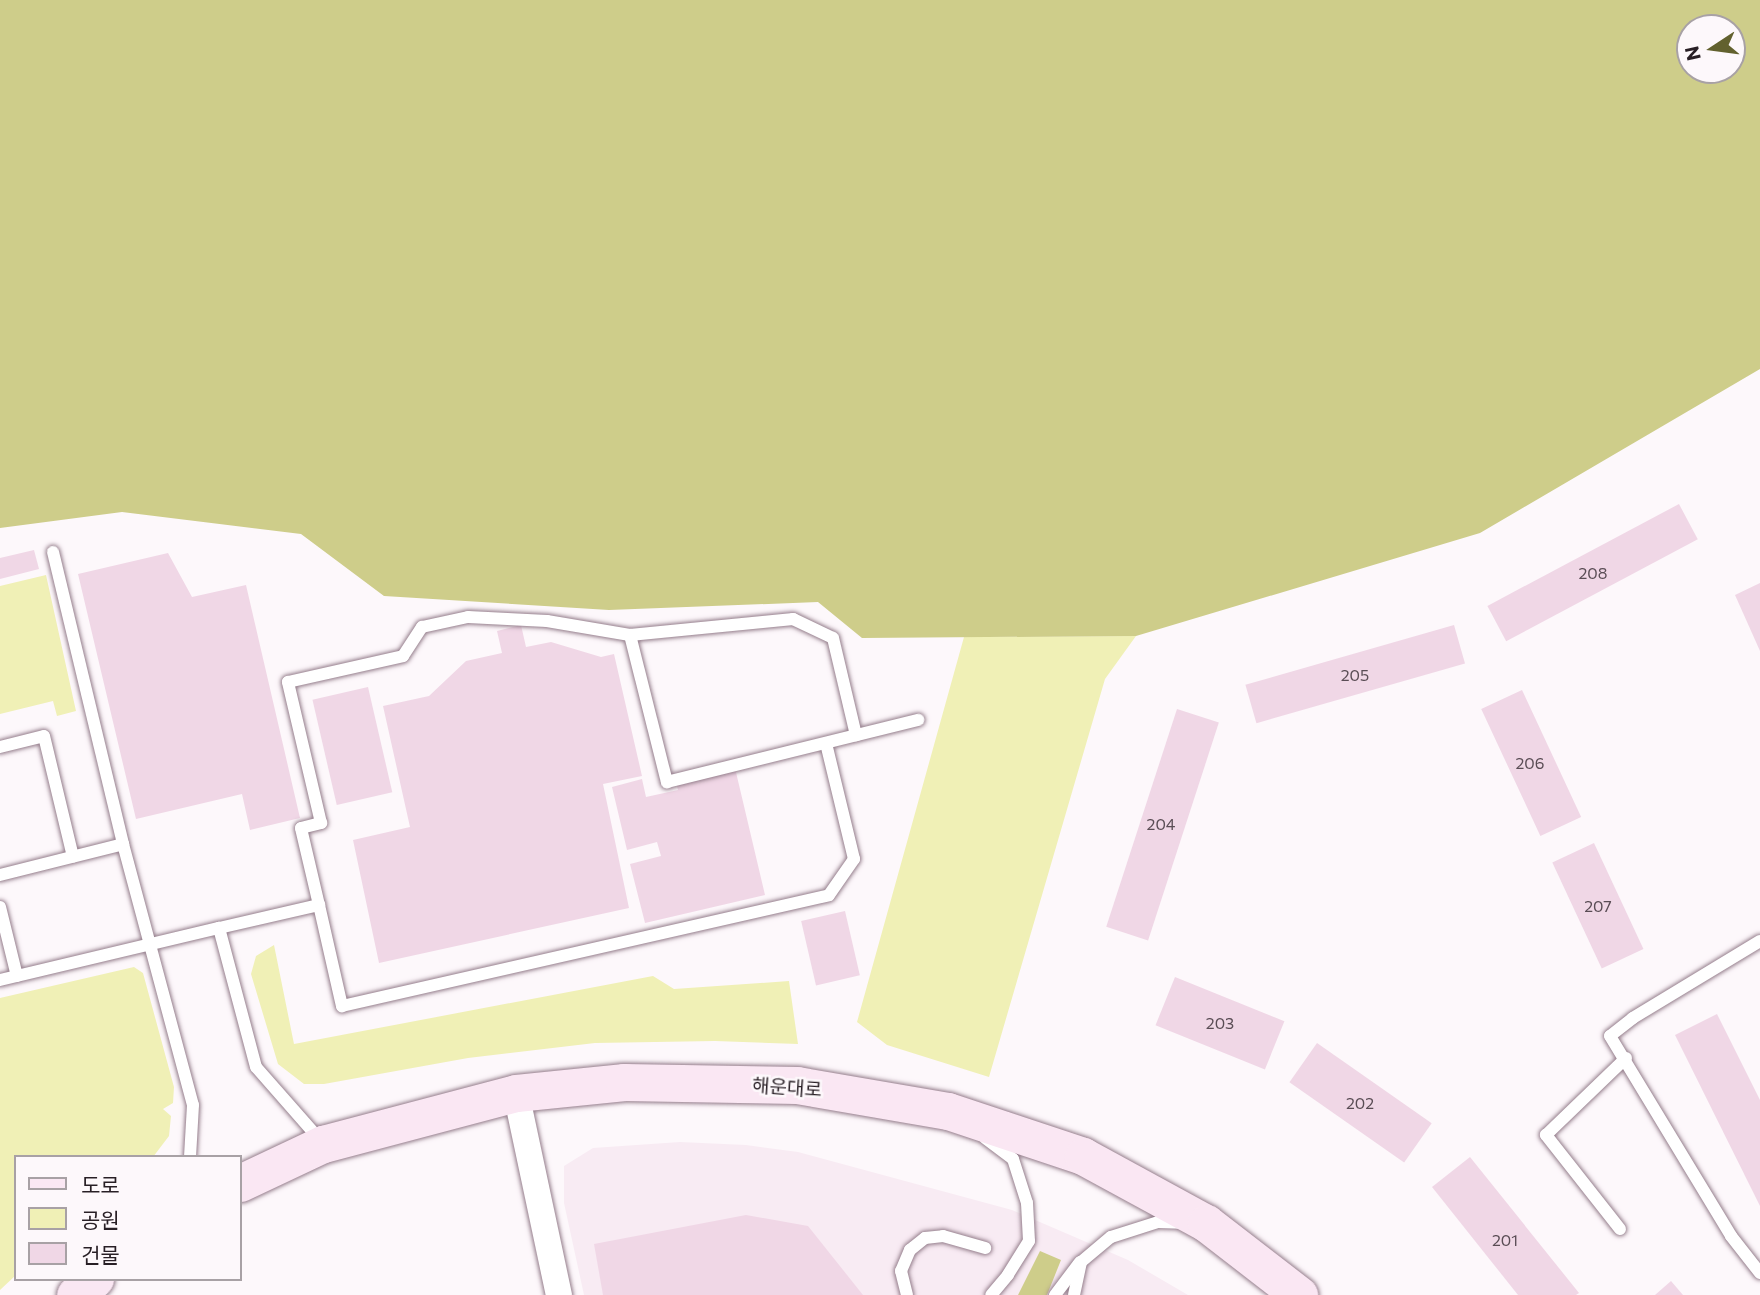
<!DOCTYPE html>
<html>
<head>
<meta charset="utf-8">
<style>
  body { margin:0 }
  #map { position:relative; width:1760px; height:1295px; overflow:hidden; background:#fdf8fb; font-family:Commissioner,"Noto Sans KR",sans-serif }
  div>[style] { position:absolute }
  .built>* { inset:0; background:#f8ebf3 }
  .green>* { inset:0; background:#f0f0b6 }
  .forest>* { inset:0; background:#cecd8a }
  .building>* { inset:0; background:#f0d7e6; transform-origin:0 0 }
  .roads { filter:drop-shadow(0 0 2px #957e8c) drop-shadow(0 0 2px #957e8c) }
  .service>* { height:12px; margin:-6px; padding:0 6px; transform-origin:6px; border-radius:6px; background:#fff }
  .minor>* { height:26px; margin:-13px; padding:0 13px; transform-origin:13px; border-radius:13px; background:#fff }
  .secondary>* { height:37px; margin:-18.5px; padding:0 18.5px; transform-origin:18.5px; border-radius:18.5px; background:#fae7f3 }
  span { translate:-50% -50%; white-space:nowrap; text-align:center; line-height:1.15; -webkit-text-stroke:5px #fdf8fb; paint-order:stroke }
  .number-label { font-size:16px; color:#5a4d55 }
  .number-label span { -webkit-text-stroke-width:0 }
  .street-label { font-size:19px; color:#281f25 }
  .legend { position:absolute; left:14px; top:1155px; width:228px; height:126px; box-sizing:border-box; background:#fdf8fb; border:2px solid #a8a1a5; margin:0; padding:9px 12px; list-style:none; font-size:21px; color:#281f25 }
  .legend li { display:flex; align-items:center; gap:14px; height:35px }
  .legend b { width:35px; border:2px solid #a8a1a5 }
  .north { position:absolute; left:1676px; top:14px; width:70px; height:70px; box-sizing:border-box; background:#fdf8fb; border:2px solid #a8a1a5; border-radius:50%; rotate:257deg; font-size:19px; font-weight:700; line-height:28px; text-align:center; color:#281f25 }
  .north::after { content:''; display:block; margin:auto; width:24px; height:32px; background:#62612e; clip-path:polygon(50% 0,100% 100%,50% 72%,0 100%) }
</style>
</head>
<body>
<div id="map">
  <div class="built">
    <i style="clip-path:polygon(680px 1142px,746px 1145px,798px 1152px,1012px 1210px,1128px 1260px,1188px 1295px,584px 1295px,564px 1203px,564px 1166px,593px 1148px)"></i>
  </div>
  <div class="green">
    <i style="clip-path:polygon(46px 575px,76px 711px,57px 716px,53px 701px,0 714px,0 586px)"></i>
    <i style="clip-path:polygon(1136px 636px,1105px 679px,989px 1077px,887px 1045px,857px 1022px,964px 637px)"></i>
    <i style="clip-path:polygon(274px 945px,294px 1044px,653px 976px,674px 989px,789px 981px,798px 1044px,715px 1041px,595px 1043px,468px 1058px,324px 1084px,304px 1084px,278px 1064px,251px 974px,256px 956px)"></i>
    <i style="clip-path:polygon(134px 967px,143px 973px,174px 1087px,173px 1103px,163px 1109px,171px 1116px,169px 1136px,153px 1157px,16px 1157px,16px 1275px,0 1290px,0 998px)"></i>
  </div>
  <div class="forest">
    <i style="clip-path:polygon(evenodd,0 0,1760px 0,1760px 369px,1480px 533px,1136px 636px,862px 638px,818px 602px,609px 610px,384px 596px,301px 534px,122px 512px,0 528px,0 0,1690px 28px,1732px 28px,1732px 70px,1690px 70px,1690px 28px)"></i>
    <i style="clip-path:polygon(1040px 1251px,1061px 1260px,1047px 1295px,1018px 1295px)"></i>
  </div>
  <div class="building">
    <i style="left:1679px;top:504px;width:40px;height:217px;rotate:62deg"></i>
    <i style="clip-path:polygon(34px 550px,39px 569px,0 579px,0 558px)"></i>
    <i style="clip-path:polygon(168px 553px,192px 597px,246px 585px,300px 818px,250px 830px,242px 794px,136px 819px,78px 574px)"></i>
    <i style="clip-path:polygon(1760px 583px,1760px 651px,1735px 595px)"></i>
    <i style="clip-path:polygon(521px 625px,526px 647px,551px 642px,601px 657px,614px 654px,642px 776px,603px 784px,629px 908px,379px 963px,353px 840px,410px 827px,383px 706px,429px 696px,466px 661px,502px 653px,497px 631px)"></i>
    <i style="left:1454px;top:625px;width:40px;height:217px;rotate:74deg"></i>
    <i style="left:368px;top:687px;width:108px;height:57px;rotate:77deg"></i>
    <i style="left:1522px;top:690px;width:140px;height:45px;rotate:65deg"></i>
    <i style="left:1177px;top:709px;width:44px;height:229px;rotate:18deg"></i>
    <i style="clip-path:polygon(735px 768px,765px 895px,645px 923px,630px 864px,661px 856px,657px 842px,627px 850px,612px 787px,642px 779px,646px 797px,678px 790px,676px 782px)"></i>
    <i style="left:1594px;top:843px;width:117px;height:46px;rotate:65deg"></i>
    <i style="left:845px;top:911px;width:66px;height:45px;rotate:77deg"></i>
    <i style="left:1175px;top:977px;width:118px;height:52px;rotate:22deg"></i>
    <i style="clip-path:polygon(1717px 1014px,1760px 1100px,1760px 1206px,1675px 1035px)"></i>
    <i style="left:1317px;top:1043px;width:140px;height:48px;rotate:35deg"></i>
    <i style="clip-path:polygon(1470px 1157px,1579px 1293px,1576px 1295px,1518px 1295px,1432px 1187px)"></i>
    <i style="clip-path:polygon(746px 1215px,808px 1226px,863px 1295px,603px 1295px,594px 1244px)"></i>
    <i style="clip-path:polygon(1671px 1281px,1683px 1295px,1655px 1295px)"></i>
  </div>
  <div class="roads">
    <div class="service">
      <i style="left:53px;top:552px;width:300px;rotate:76.5deg"></i>
      <i style="left:123px;top:844px;width:270px;rotate:75deg"></i>
      <i style="left:193px;top:1105px;width:52px;rotate:93.3deg"></i>
      <i style="left:630px;top:635px;width:164px;rotate:-5.6deg"></i>
      <i style="left:793px;top:619px;width:44px;rotate:25.4deg"></i>
      <i style="left:833px;top:638px;width:100px;rotate:76.7deg"></i>
      <i style="left:0;top:747px;width:45px;rotate:-14deg"></i>
      <i style="left:44px;top:736px;width:124px;rotate:76.5deg"></i>
      <i style="left:0;top:875px;width:127px;rotate:-14.1deg"></i>
      <i style="left:319px;top:905px;width:104px;rotate:77.2deg"></i>
      <i style="left:342px;top:1006px;width:499px;rotate:-12.8deg"></i>
      <i style="left:829px;top:895px;width:44px;rotate:-55.2deg"></i>
      <i style="left:854px;top:859px;width:119px;rotate:-103.6deg"></i>
      <i style="left:0;top:907px;width:71px;rotate:76.2deg"></i>
      <i style="left:1760px;top:941px;width:149px;rotate:148.8deg"></i>
      <i style="left:1633px;top:1018px;width:29px;rotate:142deg"></i>
      <i style="left:1610px;top:1036px;width:234px;rotate:58.8deg"></i>
      <i style="left:1731px;top:1236px;width:47px;rotate:51.9deg"></i>
      <i style="left:0;top:980px;width:225px;rotate:-13.4deg"></i>
      <i style="left:985px;top:1138px;width:35px;rotate:37deg"></i>
      <i style="left:1013px;top:1159px;width:46px;rotate:72.3deg"></i>
      <i style="left:1027px;top:1203px;width:38px;rotate:87deg"></i>
      <i style="left:1029px;top:1241px;width:40px;rotate:122deg"></i>
      <i style="left:1008px;top:1275px;width:26px;rotate:130deg"></i>
      <i style="left:321px;top:1141px;width:98px;rotate:-131.3deg"></i>
      <i style="left:256px;top:1067px;width:144px;rotate:-104.9deg"></i>
      <i style="left:219px;top:928px;width:103px;rotate:-13deg"></i>
      <i style="left:319px;top:905px;width:79px;rotate:-103.2deg"></i>
      <i style="left:301px;top:828px;width:21px;rotate:-14deg"></i>
      <i style="left:321px;top:823px;width:145px;rotate:-103.2deg"></i>
      <i style="left:288px;top:682px;width:118px;rotate:-12.7deg"></i>
      <i style="left:403px;top:656px;width:35px;rotate:-57deg"></i>
      <i style="left:422px;top:627px;width:47px;rotate:-12.3deg"></i>
      <i style="left:468px;top:617px;width:79px;rotate:2.9deg"></i>
      <i style="left:547px;top:621px;width:84px;rotate:9.6deg"></i>
      <i style="left:630px;top:635px;width:152px;rotate:75.9deg"></i>
      <i style="left:667px;top:782px;width:259px;rotate:-13.9deg"></i>
      <i style="left:1620px;top:1229px;width:120px;rotate:-128.2deg"></i>
      <i style="left:1546px;top:1135px;width:111px;rotate:-43.9deg"></i>
      <i style="left:907px;top:1295px;width:25px;rotate:-104deg"></i>
      <i style="left:901px;top:1271px;width:23px;rotate:-67deg"></i>
      <i style="left:910px;top:1250px;width:19px;rotate:-39deg"></i>
      <i style="left:925px;top:1238px;width:18px;rotate:-6deg"></i>
      <i style="left:943px;top:1236px;width:44px;rotate:15.9deg"></i>
      <i style="left:1055px;top:1295px;width:41px;rotate:-52.9deg"></i>
      <i style="left:1074px;top:1295px;width:34px;rotate:-78deg"></i>
      <i style="left:1081px;top:1262px;width:39px;rotate:-40deg"></i>
      <i style="left:1111px;top:1237px;width:49px;rotate:-17.7deg"></i>
      <i style="left:1158px;top:1222px;width:24px;rotate:2deg"></i>
    </div>
    <div class="minor">
      <i style="left:516px;top:1093px;width:207px;rotate:78deg"></i>
    </div>
    <div class="secondary">
      <i style="left:240px;top:1183px;width:92px;rotate:-25.2deg"></i>
      <i style="left:323px;top:1144px;width:200px;rotate:-14.8deg"></i>
      <i style="left:516px;top:1093px;width:109px;rotate:-5.8deg"></i>
      <i style="left:624px;top:1082px;width:173px;rotate:1deg"></i>
      <i style="left:797px;top:1085px;width:153px;rotate:9.8deg"></i>
      <i style="left:948px;top:1111px;width:142px;rotate:18.4deg"></i>
      <i style="left:1083px;top:1156px;width:140px;rotate:28.6deg"></i>
      <i style="left:1206px;top:1223px;width:118px;rotate:37.7deg"></i>
      <i style="left:75px;top:1295px;width:26px;rotate:-39deg"></i>
    </div>
  </div>
  <div class="number-label">
    <span style="left:1593px;top:573px">208</span>
    <span style="left:1355px;top:675px">205</span>
    <span style="left:1530px;top:763px">206</span>
    <span style="left:1161px;top:824px">204</span>
    <span style="left:1598px;top:906px">207</span>
    <span style="left:1220px;top:1023px">203</span>
    <span style="left:1360px;top:1103px">202</span>
    <span style="left:1505px;top:1240px">201</span>
  </div>
  <div class="street-label">
    <span style="left:787px;top:1087px;rotate:4deg">해운대로</span>
  </div>
  <ul class="legend">
  <li><b style="height:9px;background:#fae7f3"></b>도로</li>
  <li><b style="height:19px;background:#f0f0b6"></b>공원</li>
  <li><b style="height:19px;background:#f0d7e6"></b>건물</li>
  </ul>
  <div class="north">N</div>
</div>
</body>
</html>
